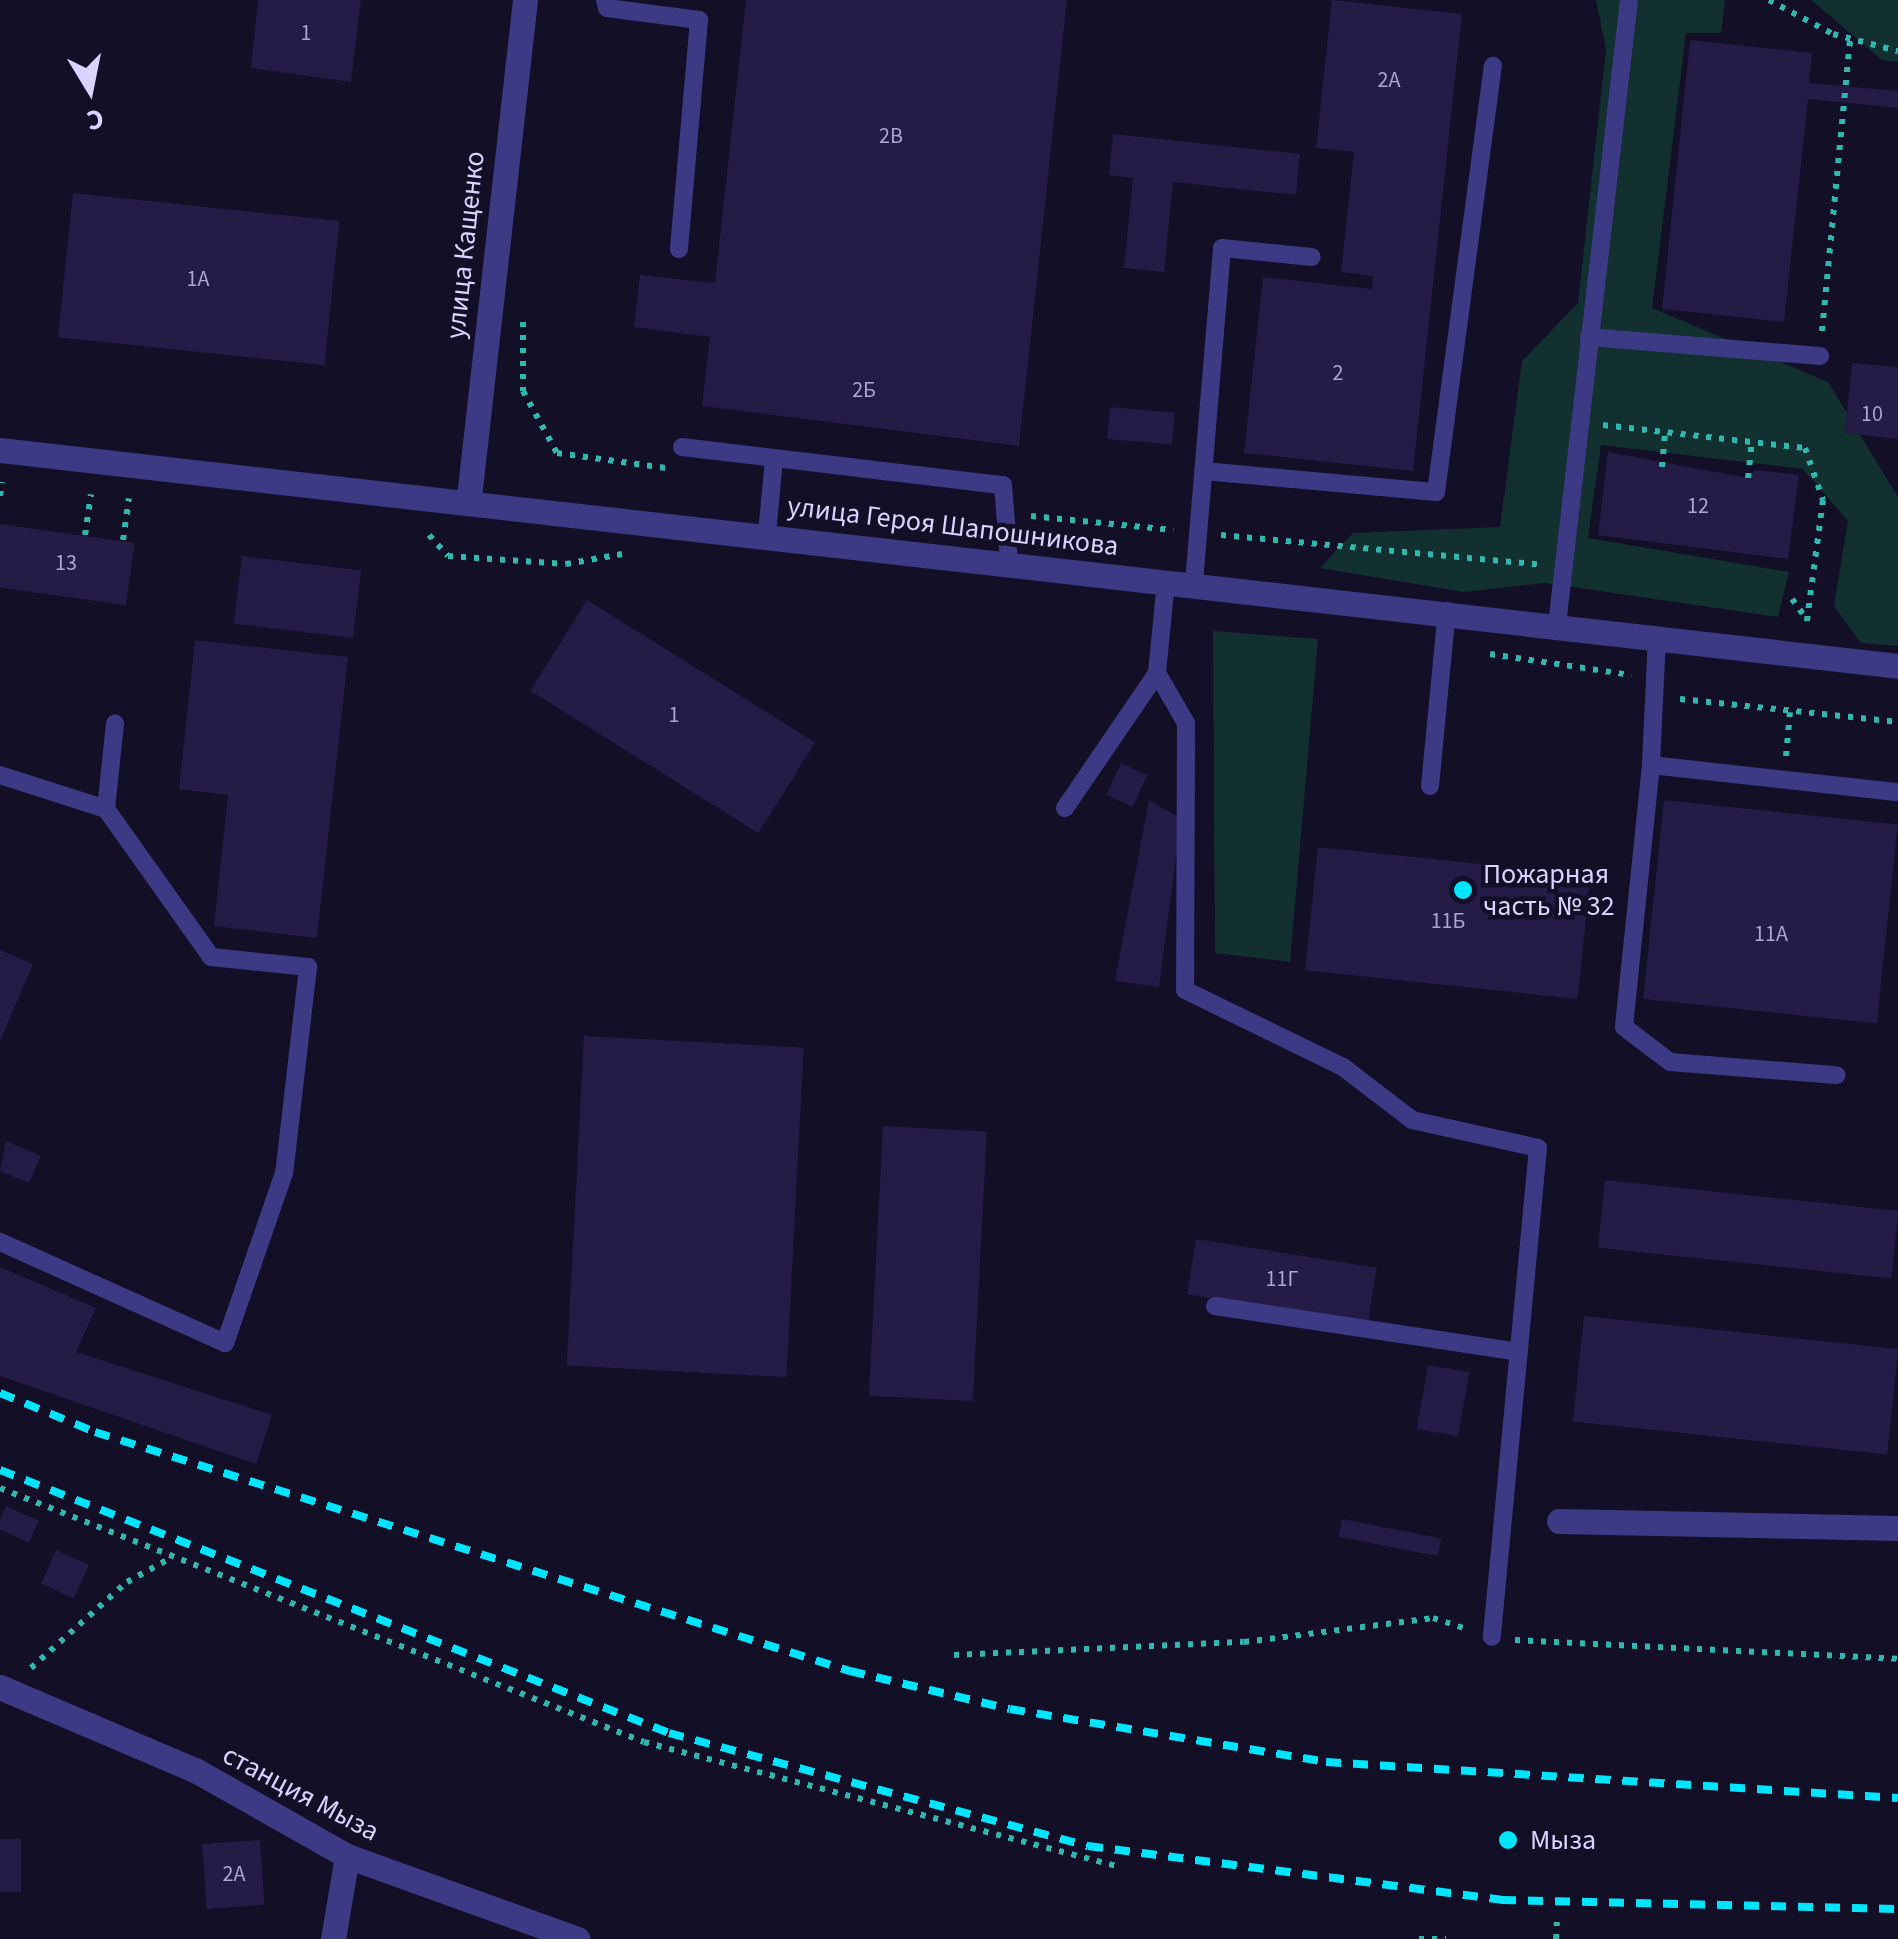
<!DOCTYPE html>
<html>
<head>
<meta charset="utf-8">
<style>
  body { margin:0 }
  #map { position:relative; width:1898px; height:1939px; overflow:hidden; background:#130f26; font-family:"Source Sans 3",sans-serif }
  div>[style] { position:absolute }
  .green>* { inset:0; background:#12302f }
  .building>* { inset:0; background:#241b47; transform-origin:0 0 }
  .path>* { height:6px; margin-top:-3px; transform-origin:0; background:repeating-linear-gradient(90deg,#2fb8b0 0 5px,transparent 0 13px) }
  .lane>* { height:18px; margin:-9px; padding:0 9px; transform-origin:9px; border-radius:9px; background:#3d3a85 }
  .street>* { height:25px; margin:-12.5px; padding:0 12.5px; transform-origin:12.5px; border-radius:12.5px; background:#3d3a85 }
  .rail>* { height:8px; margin-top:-4px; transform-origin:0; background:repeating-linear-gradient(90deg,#00e5ff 0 15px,transparent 0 27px) }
  .dots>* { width:28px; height:28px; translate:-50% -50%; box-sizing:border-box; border:5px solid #130f26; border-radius:50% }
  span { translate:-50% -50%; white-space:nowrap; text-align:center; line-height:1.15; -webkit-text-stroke:9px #130f26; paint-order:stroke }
  .number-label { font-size:22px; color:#aca6d1 }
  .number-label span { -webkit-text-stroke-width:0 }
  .street-label { font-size:28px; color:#d9d4ff }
  .poi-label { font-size:28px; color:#d9d4ff }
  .left { translate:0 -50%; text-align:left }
  .north { position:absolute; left:40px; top:40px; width:100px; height:100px; -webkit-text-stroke:8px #130f26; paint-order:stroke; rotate:170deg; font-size:28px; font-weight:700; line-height:40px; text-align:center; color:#d9d4ff }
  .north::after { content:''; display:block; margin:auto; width:35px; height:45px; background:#d9d4ff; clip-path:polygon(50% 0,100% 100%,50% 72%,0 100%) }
</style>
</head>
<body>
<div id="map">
  <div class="green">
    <i style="clip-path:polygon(1596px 0,1725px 0,1721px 33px,1686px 33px,1652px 308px,1828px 382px,1898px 497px,1898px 646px,1861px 643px,1834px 606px,1848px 521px,1803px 469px,1601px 445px,1588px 538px,1789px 572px,1778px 617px,1545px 583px,1464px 592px,1320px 568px,1353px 533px,1500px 527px,1522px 361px,1578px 303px,1606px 49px)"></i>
    <i style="clip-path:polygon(1811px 0,1898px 0,1898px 62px,1882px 60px)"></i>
    <i style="clip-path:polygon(1213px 631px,1318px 639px,1290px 962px,1215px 953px)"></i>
  </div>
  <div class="building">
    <i style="clip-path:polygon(258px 0,361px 0,351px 82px,251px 68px)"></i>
    <i style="clip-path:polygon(746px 0,1067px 0,1019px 446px,702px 406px,710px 337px,634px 327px,640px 275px,715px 283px)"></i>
    <i style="clip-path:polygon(1332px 0,1462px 14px,1413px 471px,1244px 453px,1263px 277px,1372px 289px,1373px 276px,1341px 272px,1354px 152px,1316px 148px)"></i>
    <i style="clip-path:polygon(1690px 40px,1812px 53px,1809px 83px,1898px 91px,1898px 108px,1808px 99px,1784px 322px,1662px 309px)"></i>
    <i style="clip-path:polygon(1113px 134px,1300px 154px,1296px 195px,1173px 182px,1164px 272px,1124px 268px,1133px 178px,1109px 175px)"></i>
    <i style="left:73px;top:193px;width:268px;height:145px;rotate:6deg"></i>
    <i style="clip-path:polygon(1852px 363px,1898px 367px,1898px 439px,1845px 433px)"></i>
    <i style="left:1110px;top:407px;width:65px;height:32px;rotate:5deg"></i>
    <i style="clip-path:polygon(1608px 452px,1748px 478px,1755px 470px,1799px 475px,1788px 559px,1598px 535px)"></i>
    <i style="left:0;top:524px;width:136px;height:63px;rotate:8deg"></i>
    <i style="left:242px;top:556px;width:120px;height:68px;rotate:7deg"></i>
    <i style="left:587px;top:600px;width:269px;height:107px;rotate:32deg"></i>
    <i style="clip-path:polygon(195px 640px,348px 657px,317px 938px,214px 926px,228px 795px,179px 789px)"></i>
    <i style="left:1121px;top:763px;width:29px;height:35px;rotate:25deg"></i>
    <i style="clip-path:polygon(1149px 800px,1181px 819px,1159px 987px,1115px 981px)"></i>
    <i style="left:1664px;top:800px;width:235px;height:200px;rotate:6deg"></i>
    <i style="left:1318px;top:847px;width:274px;height:124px;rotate:6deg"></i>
    <i style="clip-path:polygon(0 950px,33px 964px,0 1041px)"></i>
    <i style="left:584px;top:1036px;width:220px;height:330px;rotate:3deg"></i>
    <i style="left:883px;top:1126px;width:104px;height:270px;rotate:3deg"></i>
    <i style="clip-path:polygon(6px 1141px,41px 1156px,29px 1183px,0 1171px)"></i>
    <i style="left:1605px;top:1180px;width:295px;height:68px;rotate:6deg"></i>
    <i style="left:1196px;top:1239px;width:183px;height:56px;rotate:9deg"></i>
    <i style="clip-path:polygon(0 1267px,96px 1308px,76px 1352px,272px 1415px,256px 1464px,0 1376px)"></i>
    <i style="left:1584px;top:1316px;width:316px;height:106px;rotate:6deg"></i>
    <i style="left:1428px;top:1365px;width:42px;height:65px;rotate:10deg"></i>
    <i style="left:6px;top:1506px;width:36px;height:24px;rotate:24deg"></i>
    <i style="left:1342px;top:1519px;width:101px;height:18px;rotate:11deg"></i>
    <i style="left:56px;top:1550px;width:36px;height:37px;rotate:24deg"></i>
    <i style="left:0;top:1839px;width:21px;height:53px"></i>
    <i style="left:260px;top:1840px;width:65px;height:58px;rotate:86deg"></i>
  </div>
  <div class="path">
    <i style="left:1769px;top:0;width:72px;rotate:28deg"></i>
    <i style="left:1833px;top:34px;width:67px;rotate:14.7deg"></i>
    <i style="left:523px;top:322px;width:69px;rotate:90deg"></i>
    <i style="left:523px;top:391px;width:71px;rotate:61.3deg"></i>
    <i style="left:557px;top:453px;width:110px;rotate:7.8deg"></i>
    <i style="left:1822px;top:331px;width:293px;rotate:-84.5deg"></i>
    <i style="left:1603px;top:425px;width:203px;rotate:6.5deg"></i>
    <i style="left:1805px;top:448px;width:55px;rotate:70.9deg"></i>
    <i style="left:1823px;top:500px;width:129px;rotate:97.6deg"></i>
    <i style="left:1662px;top:467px;width:35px;rotate:-85deg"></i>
    <i style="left:1748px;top:478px;width:36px;rotate:-84deg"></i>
    <i style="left:0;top:496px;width:14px;rotate:-82deg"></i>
    <i style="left:1031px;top:516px;width:143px;rotate:5.6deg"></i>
    <i style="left:85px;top:535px;width:41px;rotate:-81.7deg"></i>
    <i style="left:429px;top:535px;width:28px;rotate:48deg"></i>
    <i style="left:448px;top:556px;width:118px;rotate:3.9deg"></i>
    <i style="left:566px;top:564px;width:57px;rotate:-10.1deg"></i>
    <i style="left:1221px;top:535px;width:322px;rotate:5.3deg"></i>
    <i style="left:123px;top:540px;width:42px;rotate:-81.9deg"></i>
    <i style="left:1792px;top:599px;width:26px;rotate:54deg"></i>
    <i style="left:1490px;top:654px;width:143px;rotate:8.5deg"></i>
    <i style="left:1680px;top:699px;width:219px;rotate:6deg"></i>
    <i style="left:1786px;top:756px;width:44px;rotate:-84.8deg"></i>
    <i style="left:0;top:1488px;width:692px;rotate:21.52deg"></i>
    <i style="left:644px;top:1742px;width:487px;rotate:14.7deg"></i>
    <i style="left:1515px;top:1640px;width:383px;rotate:2.8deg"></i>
    <i style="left:954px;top:1655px;width:290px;rotate:-2.6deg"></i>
    <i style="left:1244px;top:1642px;width:191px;rotate:-7.2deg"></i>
    <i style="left:1433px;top:1618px;width:38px;rotate:18deg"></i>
    <i style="left:31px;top:1668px;width:129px;rotate:-41.9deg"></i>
    <i style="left:127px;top:1582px;width:48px;rotate:-28.7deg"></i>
    <i style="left:1419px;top:1939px;width:27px"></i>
    <i style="left:1556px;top:1939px;width:17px;rotate:-87deg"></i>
  </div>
  <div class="lane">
    <i style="left:605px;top:0;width:8px;rotate:76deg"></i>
    <i style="left:607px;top:8px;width:93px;rotate:7.4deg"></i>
    <i style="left:699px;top:20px;width:230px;rotate:95deg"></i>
    <i style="left:1589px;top:337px;width:232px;rotate:4.7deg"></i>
    <i style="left:682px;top:447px;width:323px;rotate:6.8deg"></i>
    <i style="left:1003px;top:485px;width:76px;rotate:85.5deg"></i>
    <i style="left:1204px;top:471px;width:233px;rotate:5.2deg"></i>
    <i style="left:1436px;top:492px;width:430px;rotate:-82.4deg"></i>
    <i style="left:767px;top:534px;width:76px;rotate:-84.7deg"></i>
    <i style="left:1194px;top:582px;width:335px;rotate:-85.2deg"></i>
    <i style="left:1222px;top:248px;width:90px;rotate:5.7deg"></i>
    <i style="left:1557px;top:625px;width:629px;rotate:-83.43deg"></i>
    <i style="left:1657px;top:637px;width:128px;rotate:92.7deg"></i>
    <i style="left:1651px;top:765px;width:246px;rotate:6.3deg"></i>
    <i style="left:1157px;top:673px;width:58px;rotate:59.9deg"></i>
    <i style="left:1186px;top:723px;width:267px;rotate:90.2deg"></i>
    <i style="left:1185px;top:990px;width:176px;rotate:26deg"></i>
    <i style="left:1343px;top:1067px;width:87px;rotate:37.5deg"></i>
    <i style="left:1412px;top:1120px;width:129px;rotate:12.5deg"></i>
    <i style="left:1538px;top:1148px;width:491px;rotate:95.4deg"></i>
    <i style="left:1651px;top:765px;width:263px;rotate:95.9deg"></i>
    <i style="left:1624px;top:1027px;width:58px;rotate:37.3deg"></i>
    <i style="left:1670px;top:1062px;width:167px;rotate:4.5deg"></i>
    <i style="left:0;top:775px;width:111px;rotate:17.8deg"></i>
    <i style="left:106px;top:809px;width:181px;rotate:54.6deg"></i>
    <i style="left:211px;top:957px;width:98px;rotate:5.9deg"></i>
    <i style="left:308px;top:967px;width:207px;rotate:96.6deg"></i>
    <i style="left:284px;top:1173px;width:180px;rotate:109.1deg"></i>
    <i style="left:225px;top:1343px;width:247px;rotate:-155.8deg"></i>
    <i style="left:1430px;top:786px;width:176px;rotate:-84.5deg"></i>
    <i style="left:1065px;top:808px;width:163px;rotate:-55.7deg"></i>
    <i style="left:1157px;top:673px;width:91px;rotate:-84.4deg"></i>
    <i style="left:106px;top:809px;width:86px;rotate:-84deg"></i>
    <i style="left:1215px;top:1306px;width:307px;rotate:8.6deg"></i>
  </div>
  <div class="street">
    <i style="left:0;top:450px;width:1910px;rotate:6.49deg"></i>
    <i style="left:469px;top:497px;width:500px;rotate:-83.57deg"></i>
    <i style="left:1559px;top:1521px;width:339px;rotate:1.2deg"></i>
    <i style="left:0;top:1687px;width:212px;rotate:23.1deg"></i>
    <i style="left:195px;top:1770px;width:175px;rotate:29.5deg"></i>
    <i style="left:347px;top:1856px;width:245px;rotate:19.8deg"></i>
    <i style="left:333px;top:1939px;width:84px;rotate:-80.4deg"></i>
  </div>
  <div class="rail">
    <i style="left:0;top:1393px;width:103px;rotate:22.3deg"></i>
    <i style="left:95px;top:1432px;width:792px;rotate:17.57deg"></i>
    <i style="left:850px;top:1671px;width:164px;rotate:13.4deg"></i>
    <i style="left:1010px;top:1709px;width:320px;rotate:9.5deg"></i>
    <i style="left:1326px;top:1762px;width:573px;rotate:3.6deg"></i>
    <i style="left:0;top:1470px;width:719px;rotate:21.46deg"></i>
    <i style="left:669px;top:1733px;width:434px;rotate:15.1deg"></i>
    <i style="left:1088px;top:1846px;width:417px;rotate:7.4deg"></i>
    <i style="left:1501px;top:1900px;width:397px;rotate:1.3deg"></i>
  </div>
  <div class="dots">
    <i style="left:1463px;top:890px;background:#00e5ff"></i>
    <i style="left:1508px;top:1840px;background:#00e5ff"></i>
  </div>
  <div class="number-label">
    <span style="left:306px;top:34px">1</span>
    <span style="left:1389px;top:81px">2А</span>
    <span style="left:891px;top:137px">2В</span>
    <span style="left:198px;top:280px">1А</span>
    <span style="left:1338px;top:374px">2</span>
    <span style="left:864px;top:391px">2Б</span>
    <span style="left:1872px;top:415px">10</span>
    <span style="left:1698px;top:507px">12</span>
    <span style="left:66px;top:564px">13</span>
    <span style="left:674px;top:716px">1</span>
    <span style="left:1448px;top:922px">11Б</span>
    <span style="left:1771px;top:935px">11А</span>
    <span style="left:1282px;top:1280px">11Г</span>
    <span style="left:234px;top:1875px">2А</span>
  </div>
  <div class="street-label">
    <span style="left:465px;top:245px;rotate:-84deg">улица Кащенко</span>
    <span style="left:953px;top:526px;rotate:7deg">улица Героя Шапошникова</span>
    <span style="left:301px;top:1793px;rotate:28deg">станция Мыза</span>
  </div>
  <div class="poi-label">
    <span class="left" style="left:1483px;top:890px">Пожарная<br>часть № 32</span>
    <span class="left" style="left:1530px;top:1840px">Мыза</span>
  </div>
  <div class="north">С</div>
</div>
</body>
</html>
